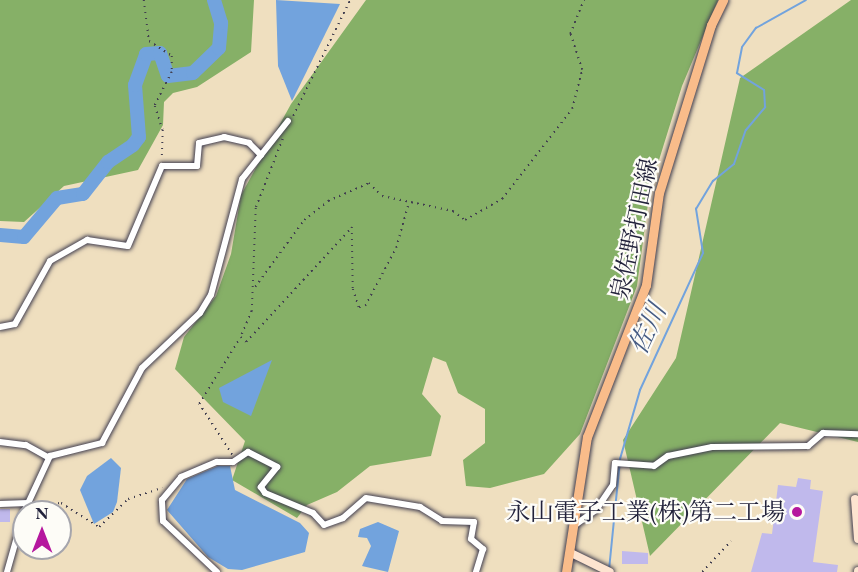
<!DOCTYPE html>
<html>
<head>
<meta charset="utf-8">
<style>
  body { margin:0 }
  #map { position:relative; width:858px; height:572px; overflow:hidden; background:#efdfbf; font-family:"EB Garamond","Noto Serif JP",serif }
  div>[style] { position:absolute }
  .forest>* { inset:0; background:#86b067 }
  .water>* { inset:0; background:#72a3dd }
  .stream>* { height:2px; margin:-1px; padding:0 1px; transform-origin:1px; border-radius:1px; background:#72a3dd }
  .river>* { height:14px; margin:-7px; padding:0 7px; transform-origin:7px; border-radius:7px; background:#72a3dd }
  .building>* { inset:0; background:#c0b9ec; transform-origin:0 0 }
  .path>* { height:1.5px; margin-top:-0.75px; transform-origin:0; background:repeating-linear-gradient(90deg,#413e4f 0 1.5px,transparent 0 6px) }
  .roads { filter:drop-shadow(0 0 2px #413e4f) drop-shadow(0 0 2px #413e4f) }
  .street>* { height:6px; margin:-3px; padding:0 3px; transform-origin:3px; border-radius:3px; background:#fff }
  .secondary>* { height:8px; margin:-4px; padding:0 4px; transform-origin:4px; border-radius:4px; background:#fde4d0 }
  .primary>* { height:9px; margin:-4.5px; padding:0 4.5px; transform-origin:4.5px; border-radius:4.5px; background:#f9bc8a }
  .dots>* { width:16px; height:16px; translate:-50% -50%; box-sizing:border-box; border:3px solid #fdfcf7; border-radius:50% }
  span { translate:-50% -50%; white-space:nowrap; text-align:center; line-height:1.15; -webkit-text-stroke:4.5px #fdfcf7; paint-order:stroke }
  .street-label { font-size:24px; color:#22223b }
  .poi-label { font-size:24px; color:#22223b }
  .right { translate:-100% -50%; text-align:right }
  .water-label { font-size:26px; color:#465c84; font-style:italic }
  .north { position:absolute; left:12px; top:500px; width:60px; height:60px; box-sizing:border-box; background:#fdfcf7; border:2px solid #a5a5ac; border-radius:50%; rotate:0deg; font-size:16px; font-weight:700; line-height:24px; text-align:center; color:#22223b }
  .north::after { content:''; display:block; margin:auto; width:21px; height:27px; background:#b5179e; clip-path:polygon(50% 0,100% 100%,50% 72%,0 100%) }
</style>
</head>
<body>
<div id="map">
  <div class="forest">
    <i style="clip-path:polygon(0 0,254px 0,251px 52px,197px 87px,173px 93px,164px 102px,163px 125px,138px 170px,64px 186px,24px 222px,0 221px)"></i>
    <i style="clip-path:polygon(366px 0,718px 0,682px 86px,650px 189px,637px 286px,580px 434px,544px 474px,490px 488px,466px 486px,463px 460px,485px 443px,485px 409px,458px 393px,446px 362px,433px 357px,422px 394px,441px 416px,431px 456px,370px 466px,337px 492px,307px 505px,297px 518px,232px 480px,245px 441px,175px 369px,184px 337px,216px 296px,231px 254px,241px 195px,291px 104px)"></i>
    <i style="clip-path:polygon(851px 0,858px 0,858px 442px,780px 423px,650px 556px,623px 440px,676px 358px,740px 78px)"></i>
  </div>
  <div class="water">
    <i style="clip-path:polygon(276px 0,340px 4px,292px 101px,278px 66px)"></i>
    <i style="clip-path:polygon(272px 360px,251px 416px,223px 402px,219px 388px)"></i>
    <i style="clip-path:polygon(111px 458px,121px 468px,117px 502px,113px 512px,94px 524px,80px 490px,87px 476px)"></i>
    <i style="clip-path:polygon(218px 466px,230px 466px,235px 490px,300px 523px,309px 533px,305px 552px,242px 570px,228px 569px,208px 557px,167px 510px,187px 479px)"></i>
    <i style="clip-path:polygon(378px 522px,399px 531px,388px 572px,362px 566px,371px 546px,367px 538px,358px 537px,360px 529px)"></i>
  </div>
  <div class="stream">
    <i style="left:609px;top:570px;width:112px;rotate:-84.3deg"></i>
    <i style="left:620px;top:459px;width:72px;rotate:-73.8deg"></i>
    <i style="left:640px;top:390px;width:151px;rotate:-65.3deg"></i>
    <i style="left:703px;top:253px;width:45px;rotate:-99deg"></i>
    <i style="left:696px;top:209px;width:33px;rotate:-59deg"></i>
    <i style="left:713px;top:181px;width:27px;rotate:-39deg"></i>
    <i style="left:734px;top:164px;width:36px;rotate:-71deg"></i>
    <i style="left:746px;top:130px;width:30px;rotate:-50deg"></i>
    <i style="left:765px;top:107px;width:17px;rotate:-93deg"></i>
    <i style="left:764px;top:90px;width:32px;rotate:-148deg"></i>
    <i style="left:737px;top:73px;width:26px;rotate:-79deg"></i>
    <i style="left:742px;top:47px;width:24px;rotate:-54deg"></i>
    <i style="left:756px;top:28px;width:57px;rotate:-29.2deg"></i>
  </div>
  <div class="river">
    <i style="left:0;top:235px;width:24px;rotate:5deg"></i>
    <i style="left:24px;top:237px;width:51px;rotate:-49.8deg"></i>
    <i style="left:57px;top:198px;width:26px;rotate:-9deg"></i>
    <i style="left:83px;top:194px;width:41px;rotate:-52deg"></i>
    <i style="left:108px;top:162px;width:30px;rotate:-34deg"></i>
    <i style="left:133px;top:145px;width:10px;rotate:-53deg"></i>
    <i style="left:139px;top:137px;width:52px;rotate:-94.4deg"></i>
    <i style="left:135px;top:85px;width:33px;rotate:-70deg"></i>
    <i style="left:146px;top:54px;width:14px;rotate:-4deg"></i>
    <i style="left:160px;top:53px;width:24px;rotate:71deg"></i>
    <i style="left:168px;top:76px;width:25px;rotate:-7deg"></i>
    <i style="left:193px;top:73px;width:36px;rotate:-44deg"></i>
    <i style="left:219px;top:48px;width:25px;rotate:-85deg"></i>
    <i style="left:221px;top:23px;width:24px;rotate:-107deg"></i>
  </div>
  <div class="building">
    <i style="clip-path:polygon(798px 478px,811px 480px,810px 489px,823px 491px,813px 562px,838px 565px,837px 572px,751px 572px,762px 533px,772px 534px,778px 485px,796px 487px)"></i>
    <i style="left:0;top:509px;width:10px;height:13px"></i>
    <i style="clip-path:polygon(622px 551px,648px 553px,648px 564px,622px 564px)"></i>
  </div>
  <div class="path">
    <i style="left:144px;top:0;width:41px;rotate:83deg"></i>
    <i style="left:149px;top:41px;width:27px;rotate:33deg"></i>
    <i style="left:172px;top:56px;width:16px;rotate:90deg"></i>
    <i style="left:172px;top:72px;width:38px;rotate:117deg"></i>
    <i style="left:155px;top:106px;width:25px;rotate:72deg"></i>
    <i style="left:163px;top:130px;width:30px;rotate:92deg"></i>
    <i style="left:293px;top:116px;width:129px;rotate:-63.8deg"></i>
    <i style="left:283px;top:139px;width:74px;rotate:111.4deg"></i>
    <i style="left:256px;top:208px;width:103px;rotate:92.2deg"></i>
    <i style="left:252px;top:311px;width:28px;rotate:113deg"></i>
    <i style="left:241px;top:337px;width:7px;rotate:45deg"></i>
    <i style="left:246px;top:342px;width:156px;rotate:-47.3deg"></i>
    <i style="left:352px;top:227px;width:62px;rotate:89.1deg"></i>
    <i style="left:353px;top:289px;width:19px;rotate:72deg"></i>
    <i style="left:359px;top:307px;width:6px;rotate:-9deg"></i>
    <i style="left:365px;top:306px;width:66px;rotate:-61.9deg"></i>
    <i style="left:396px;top:248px;width:45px;rotate:-74.4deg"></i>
    <i style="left:255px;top:287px;width:83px;rotate:-53.8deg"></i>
    <i style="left:304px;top:220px;width:31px;rotate:-38deg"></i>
    <i style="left:328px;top:201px;width:45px;rotate:-23.7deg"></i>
    <i style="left:369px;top:183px;width:18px;rotate:45deg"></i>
    <i style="left:382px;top:196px;width:73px;rotate:11.9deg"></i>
    <i style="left:453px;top:211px;width:15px;rotate:37deg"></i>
    <i style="left:465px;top:220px;width:43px;rotate:-29.6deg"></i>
    <i style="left:502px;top:199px;width:114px;rotate:-52.1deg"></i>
    <i style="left:572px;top:109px;width:40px;rotate:-75.6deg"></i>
    <i style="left:582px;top:70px;width:38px;rotate:-108deg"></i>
    <i style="left:570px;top:34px;width:37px;rotate:-68deg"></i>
    <i style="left:232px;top:455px;width:61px;rotate:-122.9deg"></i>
    <i style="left:199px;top:404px;width:78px;rotate:-58.2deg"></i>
    <i style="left:34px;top:505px;width:27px;rotate:-4deg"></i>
    <i style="left:61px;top:503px;width:45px;rotate:32.3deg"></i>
    <i style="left:99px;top:527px;width:40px;rotate:-44deg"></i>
    <i style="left:128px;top:499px;width:36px;rotate:-18deg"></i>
    <i style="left:702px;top:572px;width:42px;rotate:-46.9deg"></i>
  </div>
  <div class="roads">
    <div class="street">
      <i style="left:0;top:327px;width:15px;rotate:-11deg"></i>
      <i style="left:15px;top:324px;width:72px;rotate:-60.9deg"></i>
      <i style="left:50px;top:261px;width:43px;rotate:-29.6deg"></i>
      <i style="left:87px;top:240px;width:41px;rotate:8.3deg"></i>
      <i style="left:128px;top:246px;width:87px;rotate:-67deg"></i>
      <i style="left:162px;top:166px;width:35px"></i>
      <i style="left:197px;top:166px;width:23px;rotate:-85deg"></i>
      <i style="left:199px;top:143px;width:26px;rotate:-13deg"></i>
      <i style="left:224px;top:137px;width:26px;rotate:13deg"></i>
      <i style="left:249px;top:143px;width:17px;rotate:45deg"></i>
      <i style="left:0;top:442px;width:26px;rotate:7deg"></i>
      <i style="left:26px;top:445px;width:26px;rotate:29deg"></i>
      <i style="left:0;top:504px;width:28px;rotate:-2deg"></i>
      <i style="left:24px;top:512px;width:62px;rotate:-65.1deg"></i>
      <i style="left:50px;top:456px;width:54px;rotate:-14deg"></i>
      <i style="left:102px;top:443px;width:85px;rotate:-61.9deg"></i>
      <i style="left:142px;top:368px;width:80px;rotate:-43.5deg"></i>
      <i style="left:200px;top:313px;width:21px;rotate:-59deg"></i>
      <i style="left:211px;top:295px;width:120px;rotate:-75deg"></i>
      <i style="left:242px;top:179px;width:74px;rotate:-51.6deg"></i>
      <i style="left:575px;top:525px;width:26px;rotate:-36deg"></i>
      <i style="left:596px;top:510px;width:30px;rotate:-56deg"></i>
      <i style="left:613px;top:485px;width:22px;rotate:-85deg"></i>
      <i style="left:615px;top:463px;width:39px;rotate:4deg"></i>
      <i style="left:654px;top:466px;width:17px;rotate:-36deg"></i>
      <i style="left:668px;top:456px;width:45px;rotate:-11.6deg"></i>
      <i style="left:712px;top:447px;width:96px;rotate:-0.6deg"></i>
      <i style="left:808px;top:446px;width:20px;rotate:-41deg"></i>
      <i style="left:823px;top:433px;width:35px;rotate:2deg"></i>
      <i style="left:7px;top:572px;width:62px;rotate:-74.2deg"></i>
      <i style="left:217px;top:572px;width:74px;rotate:-136.6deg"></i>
      <i style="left:163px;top:521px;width:21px;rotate:-93deg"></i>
      <i style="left:162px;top:500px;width:30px;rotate:-50deg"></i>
      <i style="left:181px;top:477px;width:39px;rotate:-23deg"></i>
      <i style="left:217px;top:462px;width:16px"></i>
      <i style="left:233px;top:462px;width:18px;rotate:-34deg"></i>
      <i style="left:248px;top:452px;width:33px;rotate:27deg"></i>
      <i style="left:277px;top:467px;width:26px;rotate:129deg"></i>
      <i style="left:261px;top:487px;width:7px;rotate:56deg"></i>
      <i style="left:265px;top:493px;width:52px;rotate:22.6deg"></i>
      <i style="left:313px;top:513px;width:16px;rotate:47deg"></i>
      <i style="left:324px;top:525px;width:20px;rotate:-20deg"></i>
      <i style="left:343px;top:518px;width:30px;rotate:-41deg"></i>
      <i style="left:366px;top:498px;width:55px;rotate:9.5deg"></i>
      <i style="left:420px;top:507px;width:26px;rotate:32deg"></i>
      <i style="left:442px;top:521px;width:32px;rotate:2deg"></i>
      <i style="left:474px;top:522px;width:17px;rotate:100deg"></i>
      <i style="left:471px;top:539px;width:16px;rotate:40deg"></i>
      <i style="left:483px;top:549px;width:24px;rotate:107deg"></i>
    </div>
    <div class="secondary">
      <i style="left:855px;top:499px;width:40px;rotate:85.7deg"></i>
      <i style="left:571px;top:553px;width:43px;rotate:26deg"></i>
      <i style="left:858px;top:572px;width:1px;rotate:-90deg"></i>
    </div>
    <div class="primary">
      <i style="left:566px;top:572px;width:137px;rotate:-81.2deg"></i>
      <i style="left:587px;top:437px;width:163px;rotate:-68.8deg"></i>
      <i style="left:646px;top:285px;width:93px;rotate:-82deg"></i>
      <i style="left:659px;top:193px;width:176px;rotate:-72.8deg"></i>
      <i style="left:711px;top:25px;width:28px;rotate:-64deg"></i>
    </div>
  </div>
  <div class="dots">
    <i style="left:797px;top:512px;background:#b5179e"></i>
  </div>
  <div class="street-label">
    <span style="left:634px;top:229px;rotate:-78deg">泉佐野打田線</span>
  </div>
  <div class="poi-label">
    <span class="right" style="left:785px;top:512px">永山電子工業(株)第二工場</span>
  </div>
  <div class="water-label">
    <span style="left:648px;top:329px;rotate:-65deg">佐川</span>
  </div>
  <div class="north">N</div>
</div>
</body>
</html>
